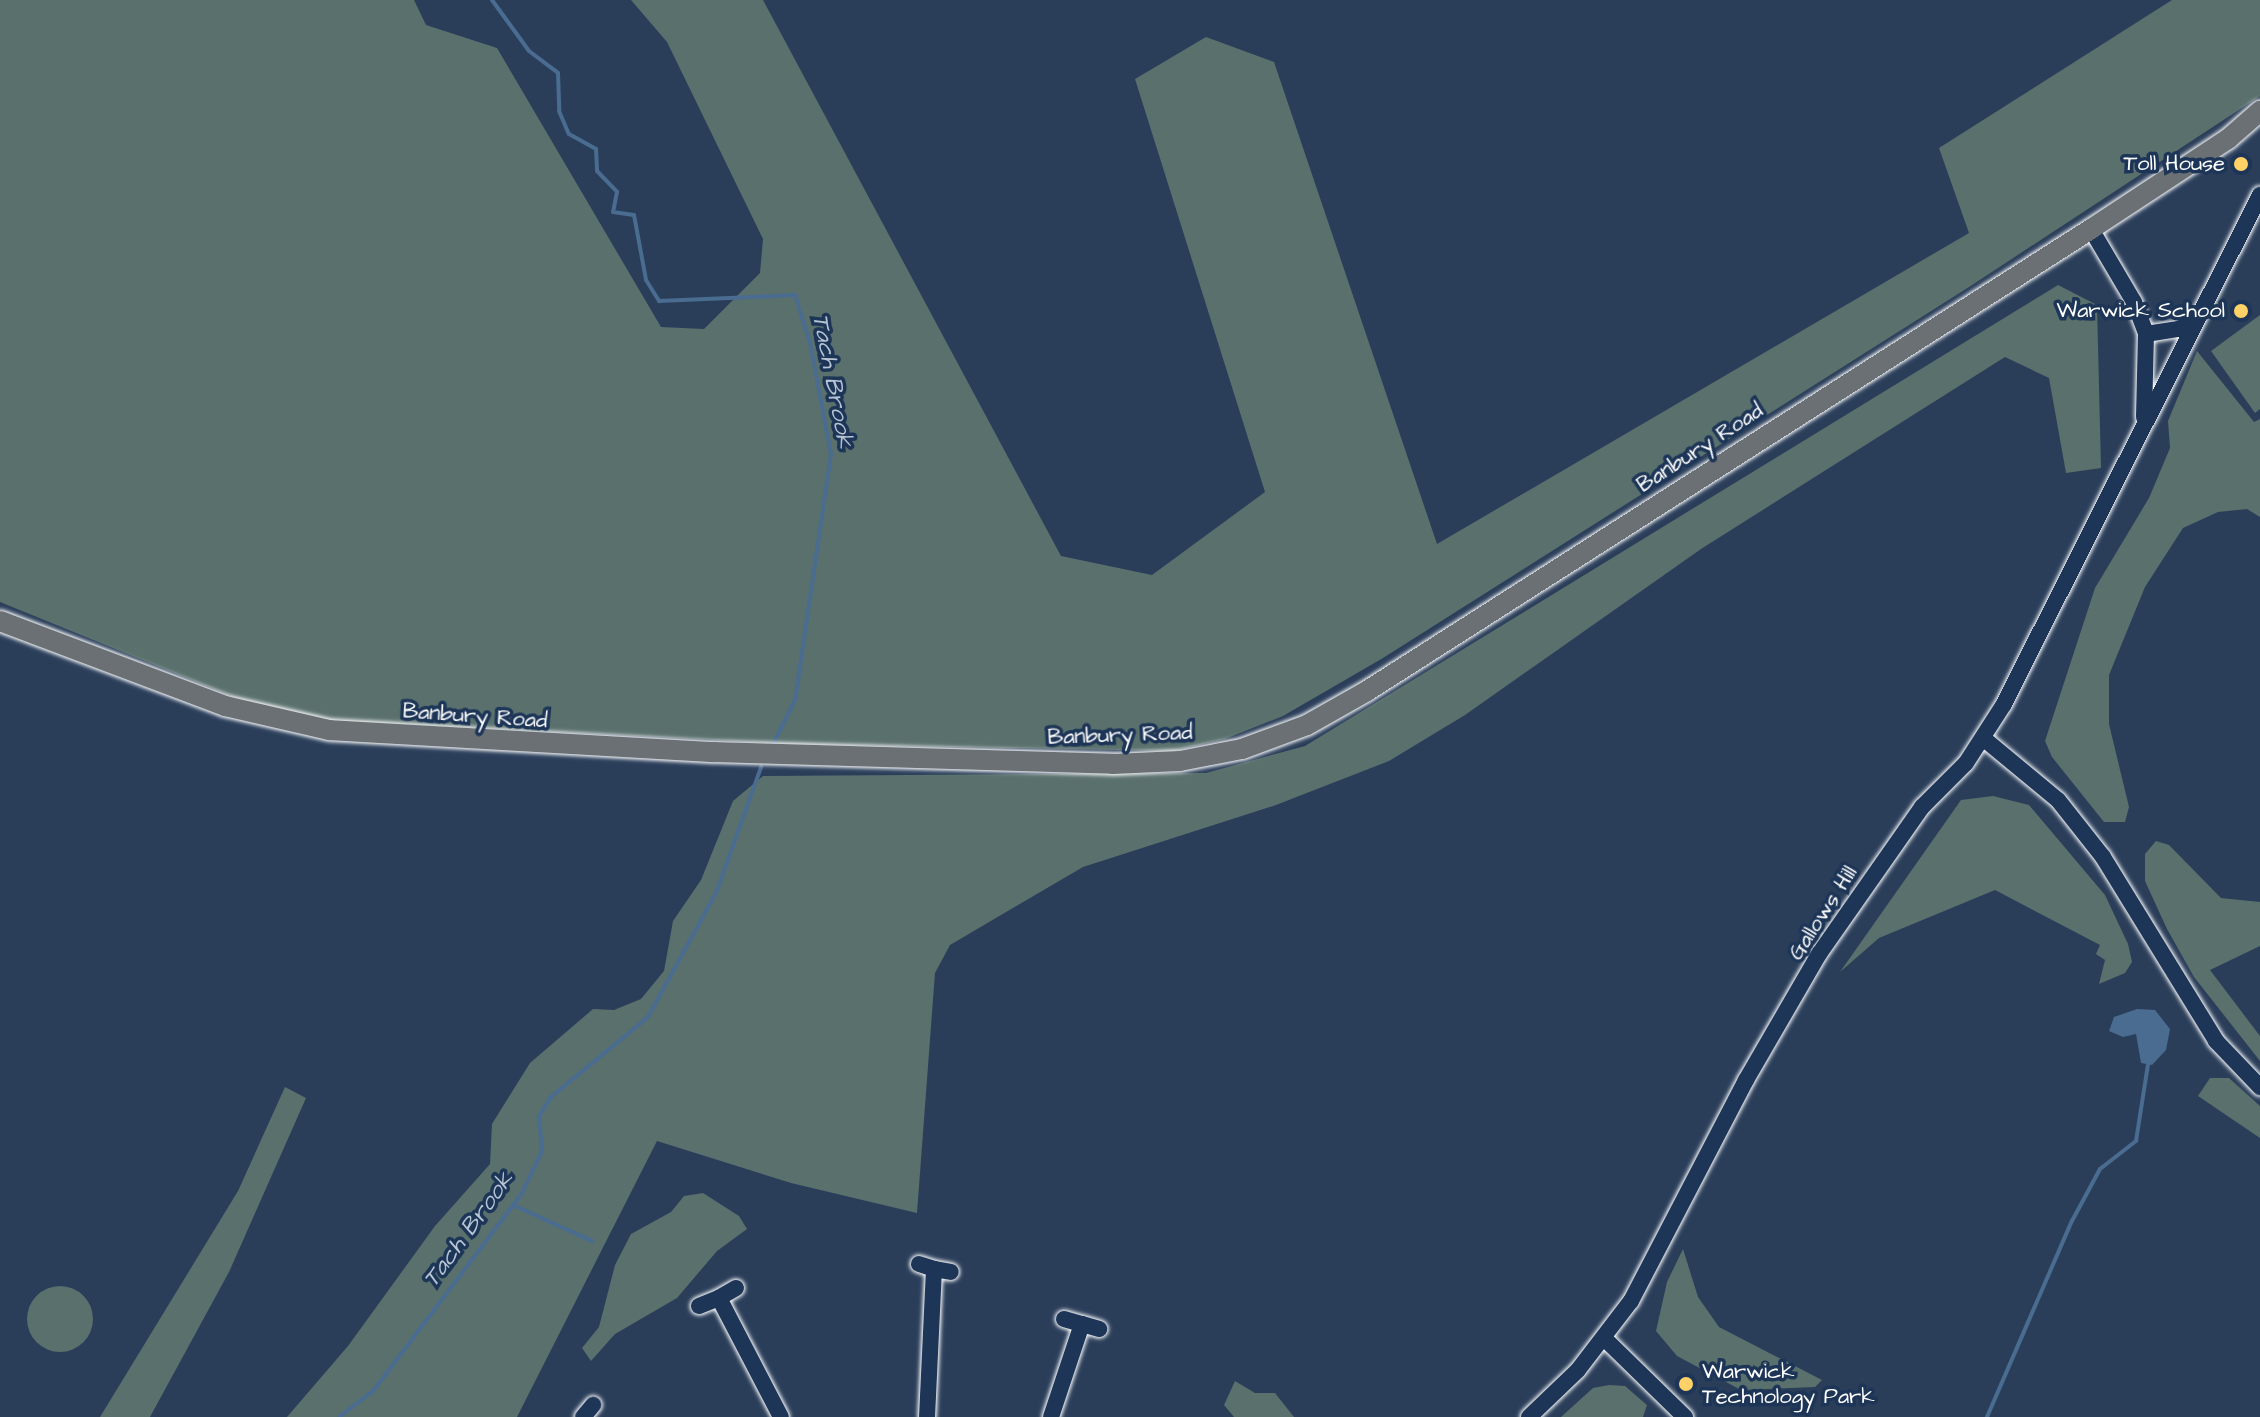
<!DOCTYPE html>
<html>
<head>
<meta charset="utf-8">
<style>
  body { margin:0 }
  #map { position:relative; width:2260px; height:1417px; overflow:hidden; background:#2a3e5a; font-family:"Architects Daughter",sans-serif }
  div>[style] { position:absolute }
  .green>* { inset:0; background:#59706d }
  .round { border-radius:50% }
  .water>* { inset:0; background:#496c90 }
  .stream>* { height:4px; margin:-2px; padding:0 2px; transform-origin:2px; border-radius:2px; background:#496c90 }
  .roads { filter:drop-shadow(0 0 2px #fff) drop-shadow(0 0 2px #fff) }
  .minor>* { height:16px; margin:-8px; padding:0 8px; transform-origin:8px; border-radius:8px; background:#1d3557 }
  .major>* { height:20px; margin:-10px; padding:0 10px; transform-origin:10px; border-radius:10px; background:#6b7074 }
  .dots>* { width:22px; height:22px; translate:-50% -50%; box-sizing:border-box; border:4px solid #1d3557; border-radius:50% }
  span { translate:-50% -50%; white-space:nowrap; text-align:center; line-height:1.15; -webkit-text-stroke:7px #1d3557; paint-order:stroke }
  .poi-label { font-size:22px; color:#fff }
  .right { translate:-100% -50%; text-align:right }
  .left { translate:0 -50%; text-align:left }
  .street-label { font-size:22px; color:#fff }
  .water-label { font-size:24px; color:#b6c4d3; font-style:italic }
</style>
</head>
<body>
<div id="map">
  <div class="green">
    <i style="clip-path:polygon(0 0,414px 0,426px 25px,497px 48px,661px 327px,704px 329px,760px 273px,763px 239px,667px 42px,631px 0,763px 0,1061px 556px,1152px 575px,1265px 492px,1135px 79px,1206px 37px,1274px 62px,1437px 544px,1969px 233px,1939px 148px,2172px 0,2260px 0,2260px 96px,1969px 287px,1383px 658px,1283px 716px,1225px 739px,1173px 751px,792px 744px,327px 720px,236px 698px,0 602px)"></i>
    <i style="clip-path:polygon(2058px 285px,2097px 305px,2101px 468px,2066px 473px,2049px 378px,2005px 357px,1701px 549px,1465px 715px,1389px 761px,1276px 805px,1083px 867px,950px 945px,935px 973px,917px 1213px,791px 1183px,657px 1141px,517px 1417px,287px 1417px,348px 1346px,435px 1226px,490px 1164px,492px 1124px,530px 1063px,593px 1009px,614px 1010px,641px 999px,664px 971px,673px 921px,701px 880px,733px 801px,763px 776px,1206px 773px,1305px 746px)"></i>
    <i style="clip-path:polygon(2260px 315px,2260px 409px,2255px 413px,2211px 351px)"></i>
    <i style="clip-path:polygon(2197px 351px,2254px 422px,2260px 419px,2260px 517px,2247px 509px,2218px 512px,2183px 528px,2145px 587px,2109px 675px,2109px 724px,2129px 807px,2125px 822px,2104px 822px,2052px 757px,2045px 741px,2095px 588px,2149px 498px,2170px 448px,2168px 421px)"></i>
    <i style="clip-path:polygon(1993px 796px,2029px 805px,2105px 895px,2128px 944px,2132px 962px,2125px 973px,2099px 984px,2105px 960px,2096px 954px,2100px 945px,1995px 890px,1879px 938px,1840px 972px,1961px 800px)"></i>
    <i style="clip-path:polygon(2156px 841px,2169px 845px,2221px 898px,2260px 902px,2260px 946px,2210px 970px,2260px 1036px,2260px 1061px,2194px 977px,2167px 929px,2145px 881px,2145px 854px)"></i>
    <i style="clip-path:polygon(2210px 1078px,2229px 1078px,2260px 1106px,2260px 1138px,2198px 1096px)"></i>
    <i style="clip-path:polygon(285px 1087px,306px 1098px,229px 1272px,150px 1417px,100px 1417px,238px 1191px)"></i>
    <i style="clip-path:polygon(703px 1193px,739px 1216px,747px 1229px,717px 1251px,677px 1298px,615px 1334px,591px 1361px,582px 1348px,599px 1327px,615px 1265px,631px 1234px,671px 1212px,684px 1196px)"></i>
    <i style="clip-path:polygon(1683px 1249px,1698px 1297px,1719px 1327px,1822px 1380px,1815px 1387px,1741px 1390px,1677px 1356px,1656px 1331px,1667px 1282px)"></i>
    <i class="round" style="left:27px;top:1286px;width:66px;height:66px"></i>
    <i style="clip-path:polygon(1235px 1381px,1255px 1393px,1275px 1393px,1294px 1417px,1234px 1417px,1224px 1405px)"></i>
    <i style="clip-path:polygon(1609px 1385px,1625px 1386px,1647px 1405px,1643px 1417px,1561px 1417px,1593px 1388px)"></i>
  </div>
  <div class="water">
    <i style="clip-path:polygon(2137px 1009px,2155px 1010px,2170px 1029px,2166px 1050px,2152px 1065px,2141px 1063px,2136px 1034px,2123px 1037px,2109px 1031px,2114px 1017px)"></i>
  </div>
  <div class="stream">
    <i style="left:492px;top:0;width:63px;rotate:54deg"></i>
    <i style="left:529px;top:51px;width:36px;rotate:37deg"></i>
    <i style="left:558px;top:73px;width:38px;rotate:88deg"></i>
    <i style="left:559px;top:111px;width:25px;rotate:67deg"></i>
    <i style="left:569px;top:134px;width:31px;rotate:29deg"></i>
    <i style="left:596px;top:149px;width:22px;rotate:87deg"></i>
    <i style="left:597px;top:171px;width:29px;rotate:46deg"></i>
    <i style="left:617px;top:192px;width:20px;rotate:101deg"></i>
    <i style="left:613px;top:212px;width:21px;rotate:8deg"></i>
    <i style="left:634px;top:215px;width:66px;rotate:79.5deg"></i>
    <i style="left:646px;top:280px;width:25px;rotate:58deg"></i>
    <i style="left:659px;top:301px;width:136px;rotate:-2.5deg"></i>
    <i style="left:795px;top:295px;width:50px;rotate:72.6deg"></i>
    <i style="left:810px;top:343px;width:113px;rotate:79.3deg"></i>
    <i style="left:831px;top:454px;width:249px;rotate:98.3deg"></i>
    <i style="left:795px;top:700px;width:47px;rotate:116.6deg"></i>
    <i style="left:513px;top:1205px;width:87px;rotate:24.5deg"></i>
    <i style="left:339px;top:1417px;width:43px;rotate:-37.4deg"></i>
    <i style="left:373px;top:1391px;width:248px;rotate:-53deg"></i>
    <i style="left:522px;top:1193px;width:47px;rotate:-64.5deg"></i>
    <i style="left:542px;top:1151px;width:35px;rotate:-95deg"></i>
    <i style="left:539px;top:1116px;width:22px;rotate:-58deg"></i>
    <i style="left:551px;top:1097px;width:126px;rotate:-39.5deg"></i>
    <i style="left:648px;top:1017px;width:141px;rotate:-61.3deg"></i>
    <i style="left:716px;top:893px;width:134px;rotate:-70.3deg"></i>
    <i style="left:1987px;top:1417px;width:214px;rotate:-66.6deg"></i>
    <i style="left:2072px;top:1221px;width:59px;rotate:-61.7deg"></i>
    <i style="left:2100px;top:1169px;width:46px;rotate:-37.9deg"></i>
    <i style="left:2136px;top:1141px;width:78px;rotate:-81.1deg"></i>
  </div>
  <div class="roads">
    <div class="minor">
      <i style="left:2091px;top:229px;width:85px;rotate:59.5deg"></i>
      <i style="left:2134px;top:302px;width:34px;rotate:69deg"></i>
      <i style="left:2146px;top:334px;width:83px;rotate:91.4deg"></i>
      <i style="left:2146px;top:334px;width:33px;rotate:-9deg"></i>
      <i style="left:2179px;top:329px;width:20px;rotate:-27deg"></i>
      <i style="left:1983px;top:738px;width:97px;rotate:39.6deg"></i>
      <i style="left:2058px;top:800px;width:73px;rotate:51.7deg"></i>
      <i style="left:2103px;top:857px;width:216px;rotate:58.4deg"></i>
      <i style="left:2216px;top:1041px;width:64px;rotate:46.3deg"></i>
      <i style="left:919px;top:1264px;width:16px;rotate:18deg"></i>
      <i style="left:934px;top:1269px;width:148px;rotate:92.7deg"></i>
      <i style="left:934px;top:1269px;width:17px;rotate:10deg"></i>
      <i style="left:736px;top:1288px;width:20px;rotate:150deg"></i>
      <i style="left:719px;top:1298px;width:134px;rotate:62.5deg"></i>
      <i style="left:699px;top:1306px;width:22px;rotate:-22deg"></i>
      <i style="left:1064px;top:1319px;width:19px;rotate:16deg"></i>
      <i style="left:1605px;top:1339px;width:112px;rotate:44.3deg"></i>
      <i style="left:583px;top:1417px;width:16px;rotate:-50deg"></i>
      <i style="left:1051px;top:1417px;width:98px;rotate:-71.6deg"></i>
      <i style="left:1082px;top:1324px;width:18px;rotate:16deg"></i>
      <i style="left:1529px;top:1417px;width:68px;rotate:-43.8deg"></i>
      <i style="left:1578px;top:1370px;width:87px;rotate:-52.5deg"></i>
      <i style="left:1631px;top:1301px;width:249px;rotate:-62.5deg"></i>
      <i style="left:1746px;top:1080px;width:146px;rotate:-59.9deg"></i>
      <i style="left:1819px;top:954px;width:179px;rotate:-55deg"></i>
      <i style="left:1922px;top:807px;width:62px;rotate:-45deg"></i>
      <i style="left:1966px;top:763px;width:70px;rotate:-57.2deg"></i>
      <i style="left:2004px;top:704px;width:570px;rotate:-63.3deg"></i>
    </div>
    <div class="major">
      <i style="left:0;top:621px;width:241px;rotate:20.7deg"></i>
      <i style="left:225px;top:706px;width:107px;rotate:13deg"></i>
      <i style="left:329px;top:730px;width:385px;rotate:3.3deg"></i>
      <i style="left:713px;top:752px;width:400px;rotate:1.7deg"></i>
      <i style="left:1113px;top:764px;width:67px;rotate:-2.6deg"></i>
      <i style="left:1180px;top:761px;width:63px;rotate:-11deg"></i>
      <i style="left:1242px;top:749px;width:69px;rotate:-20.3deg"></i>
      <i style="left:1307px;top:725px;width:69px;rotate:-29.5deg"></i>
      <i style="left:1367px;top:691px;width:859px;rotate:-32.54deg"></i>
      <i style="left:2091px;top:229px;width:164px;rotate:-33.3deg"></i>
      <i style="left:2228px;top:139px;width:43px;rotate:-41.2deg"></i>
    </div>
  </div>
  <div class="dots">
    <i style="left:2241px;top:164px;background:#ffd166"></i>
    <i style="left:2241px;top:311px;background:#ffd166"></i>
    <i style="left:1686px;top:1384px;background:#ffd166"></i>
  </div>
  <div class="poi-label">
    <span class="right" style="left:2225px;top:164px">Toll House</span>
    <span class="right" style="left:2225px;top:311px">Warwick School</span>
    <span class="left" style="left:1702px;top:1384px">Warwick<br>Technology Park</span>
  </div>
  <div class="street-label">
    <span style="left:1700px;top:448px;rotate:-33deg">Banbury Road</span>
    <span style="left:475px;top:716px;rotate:4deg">Banbury Road</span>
    <span style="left:1120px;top:735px;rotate:-2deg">Banbury Road</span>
    <span style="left:1823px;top:913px;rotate:-57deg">Gallows Hill</span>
  </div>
  <div class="water-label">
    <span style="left:832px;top:381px;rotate:79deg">Tach Brook</span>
    <span style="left:469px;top:1230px;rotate:-54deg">Tach Brook</span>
  </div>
</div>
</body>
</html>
